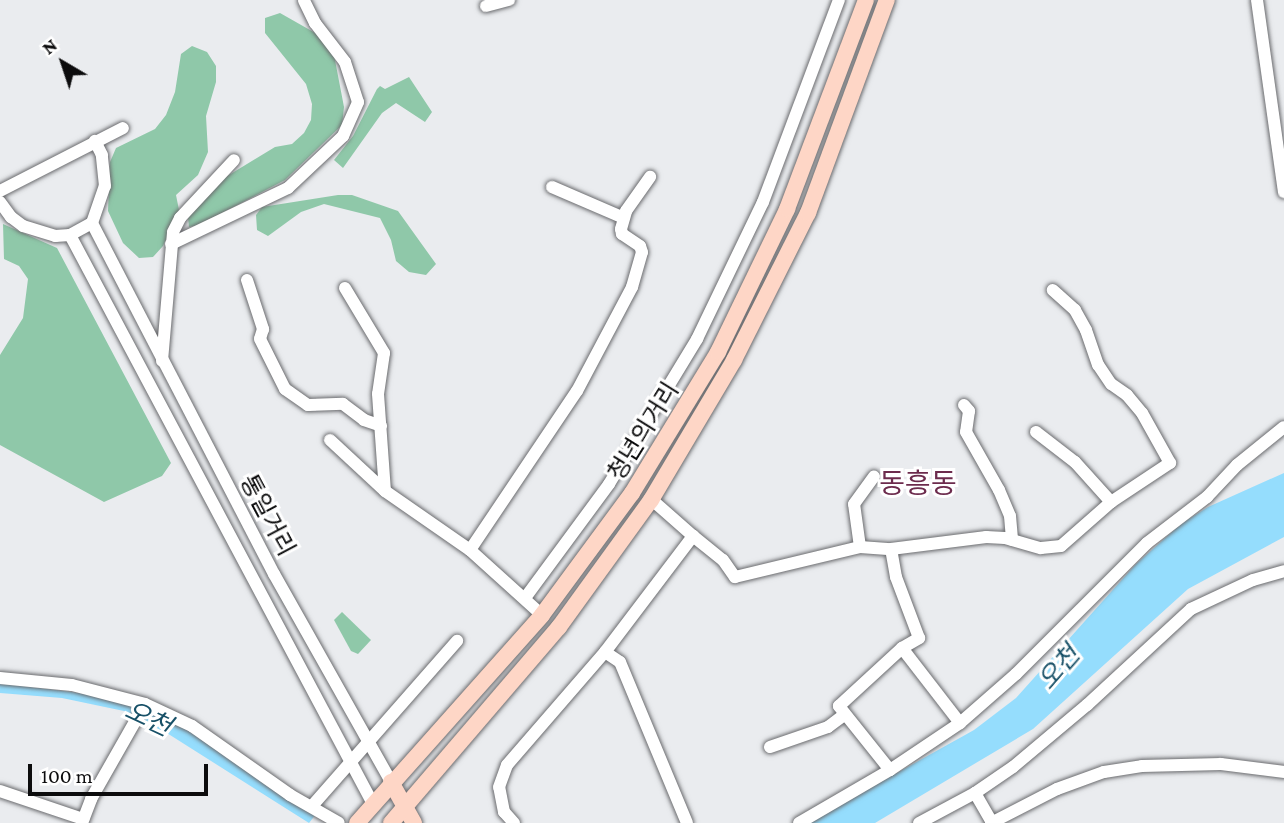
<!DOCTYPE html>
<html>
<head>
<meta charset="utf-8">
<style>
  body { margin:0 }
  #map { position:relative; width:1284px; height:823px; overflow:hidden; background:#eaecef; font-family:"Crimson Pro","Noto Sans KR",serif }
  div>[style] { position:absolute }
  .green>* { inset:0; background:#8fc8a9 }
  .water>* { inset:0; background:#95ddfd }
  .roads { filter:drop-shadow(0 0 2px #6a6b6e) drop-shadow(0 0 2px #6a6b6e) }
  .minor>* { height:12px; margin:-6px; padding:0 6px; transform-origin:6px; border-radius:6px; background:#fff }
  .major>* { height:16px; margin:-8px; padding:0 8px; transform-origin:8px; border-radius:8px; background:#fed6c6 }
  span { translate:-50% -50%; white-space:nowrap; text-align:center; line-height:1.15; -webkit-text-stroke:6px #fff; paint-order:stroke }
  .street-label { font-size:24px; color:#0c0c0d }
  .water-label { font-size:26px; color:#175067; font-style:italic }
  .quarter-label { font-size:28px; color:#6c2b4d }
  .north { position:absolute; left:28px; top:28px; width:70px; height:70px; -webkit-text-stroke:5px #fff; paint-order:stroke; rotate:321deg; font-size:19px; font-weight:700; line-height:28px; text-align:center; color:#0c0c0d }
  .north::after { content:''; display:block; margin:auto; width:24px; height:32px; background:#0c0c0d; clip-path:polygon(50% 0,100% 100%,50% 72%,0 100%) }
  .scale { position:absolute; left:28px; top:764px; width:180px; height:32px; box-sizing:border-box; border:4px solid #0c0c0d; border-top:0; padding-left:9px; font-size:21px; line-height:24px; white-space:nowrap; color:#0c0c0d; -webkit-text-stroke:5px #fff; paint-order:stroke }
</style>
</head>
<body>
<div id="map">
  <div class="green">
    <i style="clip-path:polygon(280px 13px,317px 34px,334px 55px,344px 107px,342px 125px,285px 180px,199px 225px,189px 227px,188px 217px,224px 178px,275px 147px,292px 144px,304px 133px,311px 120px,312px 104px,306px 84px,265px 33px,265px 18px)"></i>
    <i style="clip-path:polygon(192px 46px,207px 52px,216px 66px,216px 82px,206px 116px,208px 152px,198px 175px,176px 195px,179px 210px,163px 246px,153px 257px,139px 258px,123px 243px,108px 211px,110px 162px,116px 148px,155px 129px,166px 115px,175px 92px,181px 54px)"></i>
    <i style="clip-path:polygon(409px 77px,432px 112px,425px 122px,396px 103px,382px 113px,343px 168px,334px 160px,353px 136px,377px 89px,380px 86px,385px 89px)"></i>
    <i style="clip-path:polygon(338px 195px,352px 195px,398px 211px,436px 264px,426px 275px,409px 272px,396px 261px,391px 240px,380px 218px,324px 204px,301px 212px,268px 236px,257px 230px,256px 215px,262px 207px)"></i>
    <i style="clip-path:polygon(3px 224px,57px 248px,171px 463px,162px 476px,104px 502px,0 445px,0 355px,23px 318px,28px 279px,19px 266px,4px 259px)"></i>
    <i style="clip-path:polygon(342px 612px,371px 640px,358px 654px,351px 651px,334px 620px)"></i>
  </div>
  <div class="water">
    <i style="clip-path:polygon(1284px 473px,1284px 537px,1188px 589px,1033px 729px,875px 823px,807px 823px,974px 730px,1016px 698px,1136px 564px,1181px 524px,1208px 507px)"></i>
    <i style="clip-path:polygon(0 683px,103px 696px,148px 711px,189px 731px,316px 814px,309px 823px,170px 735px,124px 711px,62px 698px,0 693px)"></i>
  </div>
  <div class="roads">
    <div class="minor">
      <i style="left:1257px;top:0;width:194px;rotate:82deg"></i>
      <i style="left:486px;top:6px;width:24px;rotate:-15deg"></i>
      <i style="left:552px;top:187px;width:78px;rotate:23.3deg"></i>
      <i style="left:0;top:191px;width:138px;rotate:-27.1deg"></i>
      <i style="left:0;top:202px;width:19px;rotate:54deg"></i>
      <i style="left:11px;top:217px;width:15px;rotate:37deg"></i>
      <i style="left:23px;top:226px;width:34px;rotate:17deg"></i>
      <i style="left:55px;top:236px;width:15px;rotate:-4deg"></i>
      <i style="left:70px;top:235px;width:25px;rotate:-29deg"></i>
      <i style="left:92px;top:223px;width:39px;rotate:-71deg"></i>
      <i style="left:105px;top:186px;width:31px;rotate:-96deg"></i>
      <i style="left:102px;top:155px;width:16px;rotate:-117deg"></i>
      <i style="left:92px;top:223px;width:395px;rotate:62.6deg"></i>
      <i style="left:274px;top:574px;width:239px;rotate:60.6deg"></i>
      <i style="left:70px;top:235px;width:642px;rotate:61.96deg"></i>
      <i style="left:171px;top:244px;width:130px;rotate:-25.6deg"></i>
      <i style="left:288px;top:188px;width:76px;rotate:-43.4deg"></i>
      <i style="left:343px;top:136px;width:37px;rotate:-66deg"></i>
      <i style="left:358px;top:102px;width:42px;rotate:-108deg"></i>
      <i style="left:345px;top:62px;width:49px;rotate:-127.6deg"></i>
      <i style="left:315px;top:23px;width:25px;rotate:-116deg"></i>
      <i style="left:247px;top:280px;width:52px;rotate:71.9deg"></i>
      <i style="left:263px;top:329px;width:10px;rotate:107deg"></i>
      <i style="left:260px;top:339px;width:56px;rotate:63.4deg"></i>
      <i style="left:285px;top:389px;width:28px;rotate:35deg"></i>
      <i style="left:308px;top:405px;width:35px;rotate:-2deg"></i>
      <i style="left:343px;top:404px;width:26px;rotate:37deg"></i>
      <i style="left:364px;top:420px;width:18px;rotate:19deg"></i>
      <i style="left:345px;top:288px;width:76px;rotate:59deg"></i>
      <i style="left:384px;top:353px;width:41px;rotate:98.3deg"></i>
      <i style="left:378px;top:394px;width:97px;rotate:85.9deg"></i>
      <i style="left:385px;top:491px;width:103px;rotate:34.8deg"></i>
      <i style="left:470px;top:550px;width:97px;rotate:42.1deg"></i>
      <i style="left:162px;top:361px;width:129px;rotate:-85.1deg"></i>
      <i style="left:173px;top:232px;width:16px;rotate:-63deg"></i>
      <i style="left:180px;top:218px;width:79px;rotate:-47deg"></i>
      <i style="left:964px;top:405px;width:8px;rotate:50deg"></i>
      <i style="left:969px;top:411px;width:21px;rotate:98deg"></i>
      <i style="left:966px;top:432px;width:67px;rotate:60.4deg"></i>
      <i style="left:999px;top:490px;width:28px;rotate:67deg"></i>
      <i style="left:1010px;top:516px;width:24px;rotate:85deg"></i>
      <i style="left:1036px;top:432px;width:49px;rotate:37.6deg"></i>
      <i style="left:1075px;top:462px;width:54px;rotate:48deg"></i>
      <i style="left:330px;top:440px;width:75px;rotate:42.8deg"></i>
      <i style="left:693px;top:536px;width:38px;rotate:39deg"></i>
      <i style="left:723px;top:560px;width:21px;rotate:55deg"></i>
      <i style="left:735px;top:577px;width:129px;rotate:-13.5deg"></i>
      <i style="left:860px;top:547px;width:31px;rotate:4deg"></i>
      <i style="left:891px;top:549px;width:96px;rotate:-7.2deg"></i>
      <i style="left:986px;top:537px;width:19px;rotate:3deg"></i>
      <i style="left:1005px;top:538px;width:37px;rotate:16deg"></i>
      <i style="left:1041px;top:548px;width:20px;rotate:-6deg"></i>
      <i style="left:1061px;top:546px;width:67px;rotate:-41.3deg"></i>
      <i style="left:1111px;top:502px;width:71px;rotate:-33.5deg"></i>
      <i style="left:1170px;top:463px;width:57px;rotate:-119.2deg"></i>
      <i style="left:1142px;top:413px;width:23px;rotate:-130deg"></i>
      <i style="left:1127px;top:395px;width:19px;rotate:-145deg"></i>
      <i style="left:1111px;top:384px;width:23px;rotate:-124deg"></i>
      <i style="left:1098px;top:365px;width:37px;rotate:-109deg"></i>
      <i style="left:1086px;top:330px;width:23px;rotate:-119deg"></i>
      <i style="left:1075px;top:310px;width:30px;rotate:-138deg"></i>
      <i style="left:860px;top:547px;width:43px;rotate:-97.9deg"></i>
      <i style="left:854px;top:504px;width:34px;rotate:-54deg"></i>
      <i style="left:470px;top:550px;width:192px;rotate:-56.1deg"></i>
      <i style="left:577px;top:391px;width:118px;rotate:-62.1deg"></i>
      <i style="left:632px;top:287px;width:36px;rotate:-74deg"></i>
      <i style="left:642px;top:252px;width:6px;rotate:-108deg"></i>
      <i style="left:640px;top:246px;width:22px;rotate:-146deg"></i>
      <i style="left:622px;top:234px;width:5px;rotate:-101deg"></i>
      <i style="left:621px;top:229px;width:19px;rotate:-74deg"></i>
      <i style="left:626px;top:211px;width:42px;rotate:-54.8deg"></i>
      <i style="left:525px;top:598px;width:142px;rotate:-53.6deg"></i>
      <i style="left:609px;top:484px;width:170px;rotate:-58.7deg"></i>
      <i style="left:697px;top:339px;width:152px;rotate:-64.3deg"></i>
      <i style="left:763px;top:202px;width:216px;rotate:-69.4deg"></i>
      <i style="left:902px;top:648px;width:95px;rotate:52.3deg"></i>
      <i style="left:605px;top:652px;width:18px;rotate:34deg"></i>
      <i style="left:620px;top:662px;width:174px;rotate:67.4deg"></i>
      <i style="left:0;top:678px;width:72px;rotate:5.6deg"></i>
      <i style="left:72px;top:685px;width:75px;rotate:14.6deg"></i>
      <i style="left:145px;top:704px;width:52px;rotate:25.1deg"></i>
      <i style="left:192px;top:726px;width:120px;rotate:35.1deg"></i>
      <i style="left:290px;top:795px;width:56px;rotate:29.7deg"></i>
      <i style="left:770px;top:747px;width:61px;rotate:-19deg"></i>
      <i style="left:828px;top:727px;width:21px;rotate:-37deg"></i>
      <i style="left:890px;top:770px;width:82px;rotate:-128.6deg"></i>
      <i style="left:839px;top:706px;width:86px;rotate:-42.6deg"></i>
      <i style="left:902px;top:648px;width:20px;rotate:-30deg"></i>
      <i style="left:919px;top:638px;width:65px;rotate:-110.7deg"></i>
      <i style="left:896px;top:577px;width:28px;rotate:-100deg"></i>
      <i style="left:0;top:791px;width:88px;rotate:18.6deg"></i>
      <i style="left:975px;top:793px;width:34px;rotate:60deg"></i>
      <i style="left:312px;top:806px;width:220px;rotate:-48.7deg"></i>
      <i style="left:82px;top:823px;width:26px;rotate:-69deg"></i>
      <i style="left:91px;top:799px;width:109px;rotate:-60.4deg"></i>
      <i style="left:514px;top:823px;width:15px;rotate:-132deg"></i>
      <i style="left:504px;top:812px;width:25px;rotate:-101deg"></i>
      <i style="left:499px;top:787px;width:23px;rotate:-70deg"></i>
      <i style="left:507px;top:765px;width:150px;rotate:-49.1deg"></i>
      <i style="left:605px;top:652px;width:146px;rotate:-52.8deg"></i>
      <i style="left:693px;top:536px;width:56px;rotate:-138.6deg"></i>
      <i style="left:799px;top:823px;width:105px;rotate:-30.2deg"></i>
      <i style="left:890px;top:770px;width:84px;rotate:-33.9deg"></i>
      <i style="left:960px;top:723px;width:74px;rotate:-41.2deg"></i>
      <i style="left:1016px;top:674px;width:185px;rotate:-45deg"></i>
      <i style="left:1147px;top:543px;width:76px;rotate:-37.5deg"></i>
      <i style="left:1207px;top:497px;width:44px;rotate:-46.8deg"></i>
      <i style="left:1237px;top:465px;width:60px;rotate:-39deg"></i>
      <i style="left:919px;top:823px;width:64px;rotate:-28.2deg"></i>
      <i style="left:975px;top:793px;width:46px;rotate:-34.4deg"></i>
      <i style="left:1013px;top:767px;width:97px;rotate:-40deg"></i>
      <i style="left:1087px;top:705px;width:142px;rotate:-42.7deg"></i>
      <i style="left:1191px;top:609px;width:68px;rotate:-25.1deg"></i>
      <i style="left:1253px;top:580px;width:32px;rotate:-16deg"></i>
      <i style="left:991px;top:823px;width:74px;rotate:-27.3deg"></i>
      <i style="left:1057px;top:789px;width:50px;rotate:-19.9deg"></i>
      <i style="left:1104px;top:772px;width:38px;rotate:-9deg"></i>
      <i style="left:1142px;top:766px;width:79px;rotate:-1.5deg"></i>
      <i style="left:1221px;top:764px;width:64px;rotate:7.2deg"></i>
    </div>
    <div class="major">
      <i style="left:391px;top:782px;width:47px;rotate:60.7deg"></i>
      <i style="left:357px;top:823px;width:278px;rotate:-48.3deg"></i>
      <i style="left:542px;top:615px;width:152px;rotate:-53.6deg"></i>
      <i style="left:632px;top:493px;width:165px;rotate:-58.6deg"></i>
      <i style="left:718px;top:352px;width:159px;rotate:-64.2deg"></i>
      <i style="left:787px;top:209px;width:223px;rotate:-69.3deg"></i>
      <i style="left:391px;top:823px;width:258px;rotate:-49.4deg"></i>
      <i style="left:559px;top:627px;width:157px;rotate:-54.1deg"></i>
      <i style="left:651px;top:500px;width:163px;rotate:-59.3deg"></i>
      <i style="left:734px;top:360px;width:165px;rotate:-63.3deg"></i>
      <i style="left:808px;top:213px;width:227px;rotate:-69.7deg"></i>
    </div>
  </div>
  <div class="street-label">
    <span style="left:643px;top:431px;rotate:-58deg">청년의거리</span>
    <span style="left:268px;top:515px;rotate:62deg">통일거리</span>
  </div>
  <div class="water-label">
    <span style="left:1059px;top:668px;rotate:-49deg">오천</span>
    <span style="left:148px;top:719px;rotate:25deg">오천</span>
  </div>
  <div class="quarter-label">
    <span style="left:918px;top:484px">동흥동</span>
  </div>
  <div class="north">N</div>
  <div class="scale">100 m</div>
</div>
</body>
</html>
